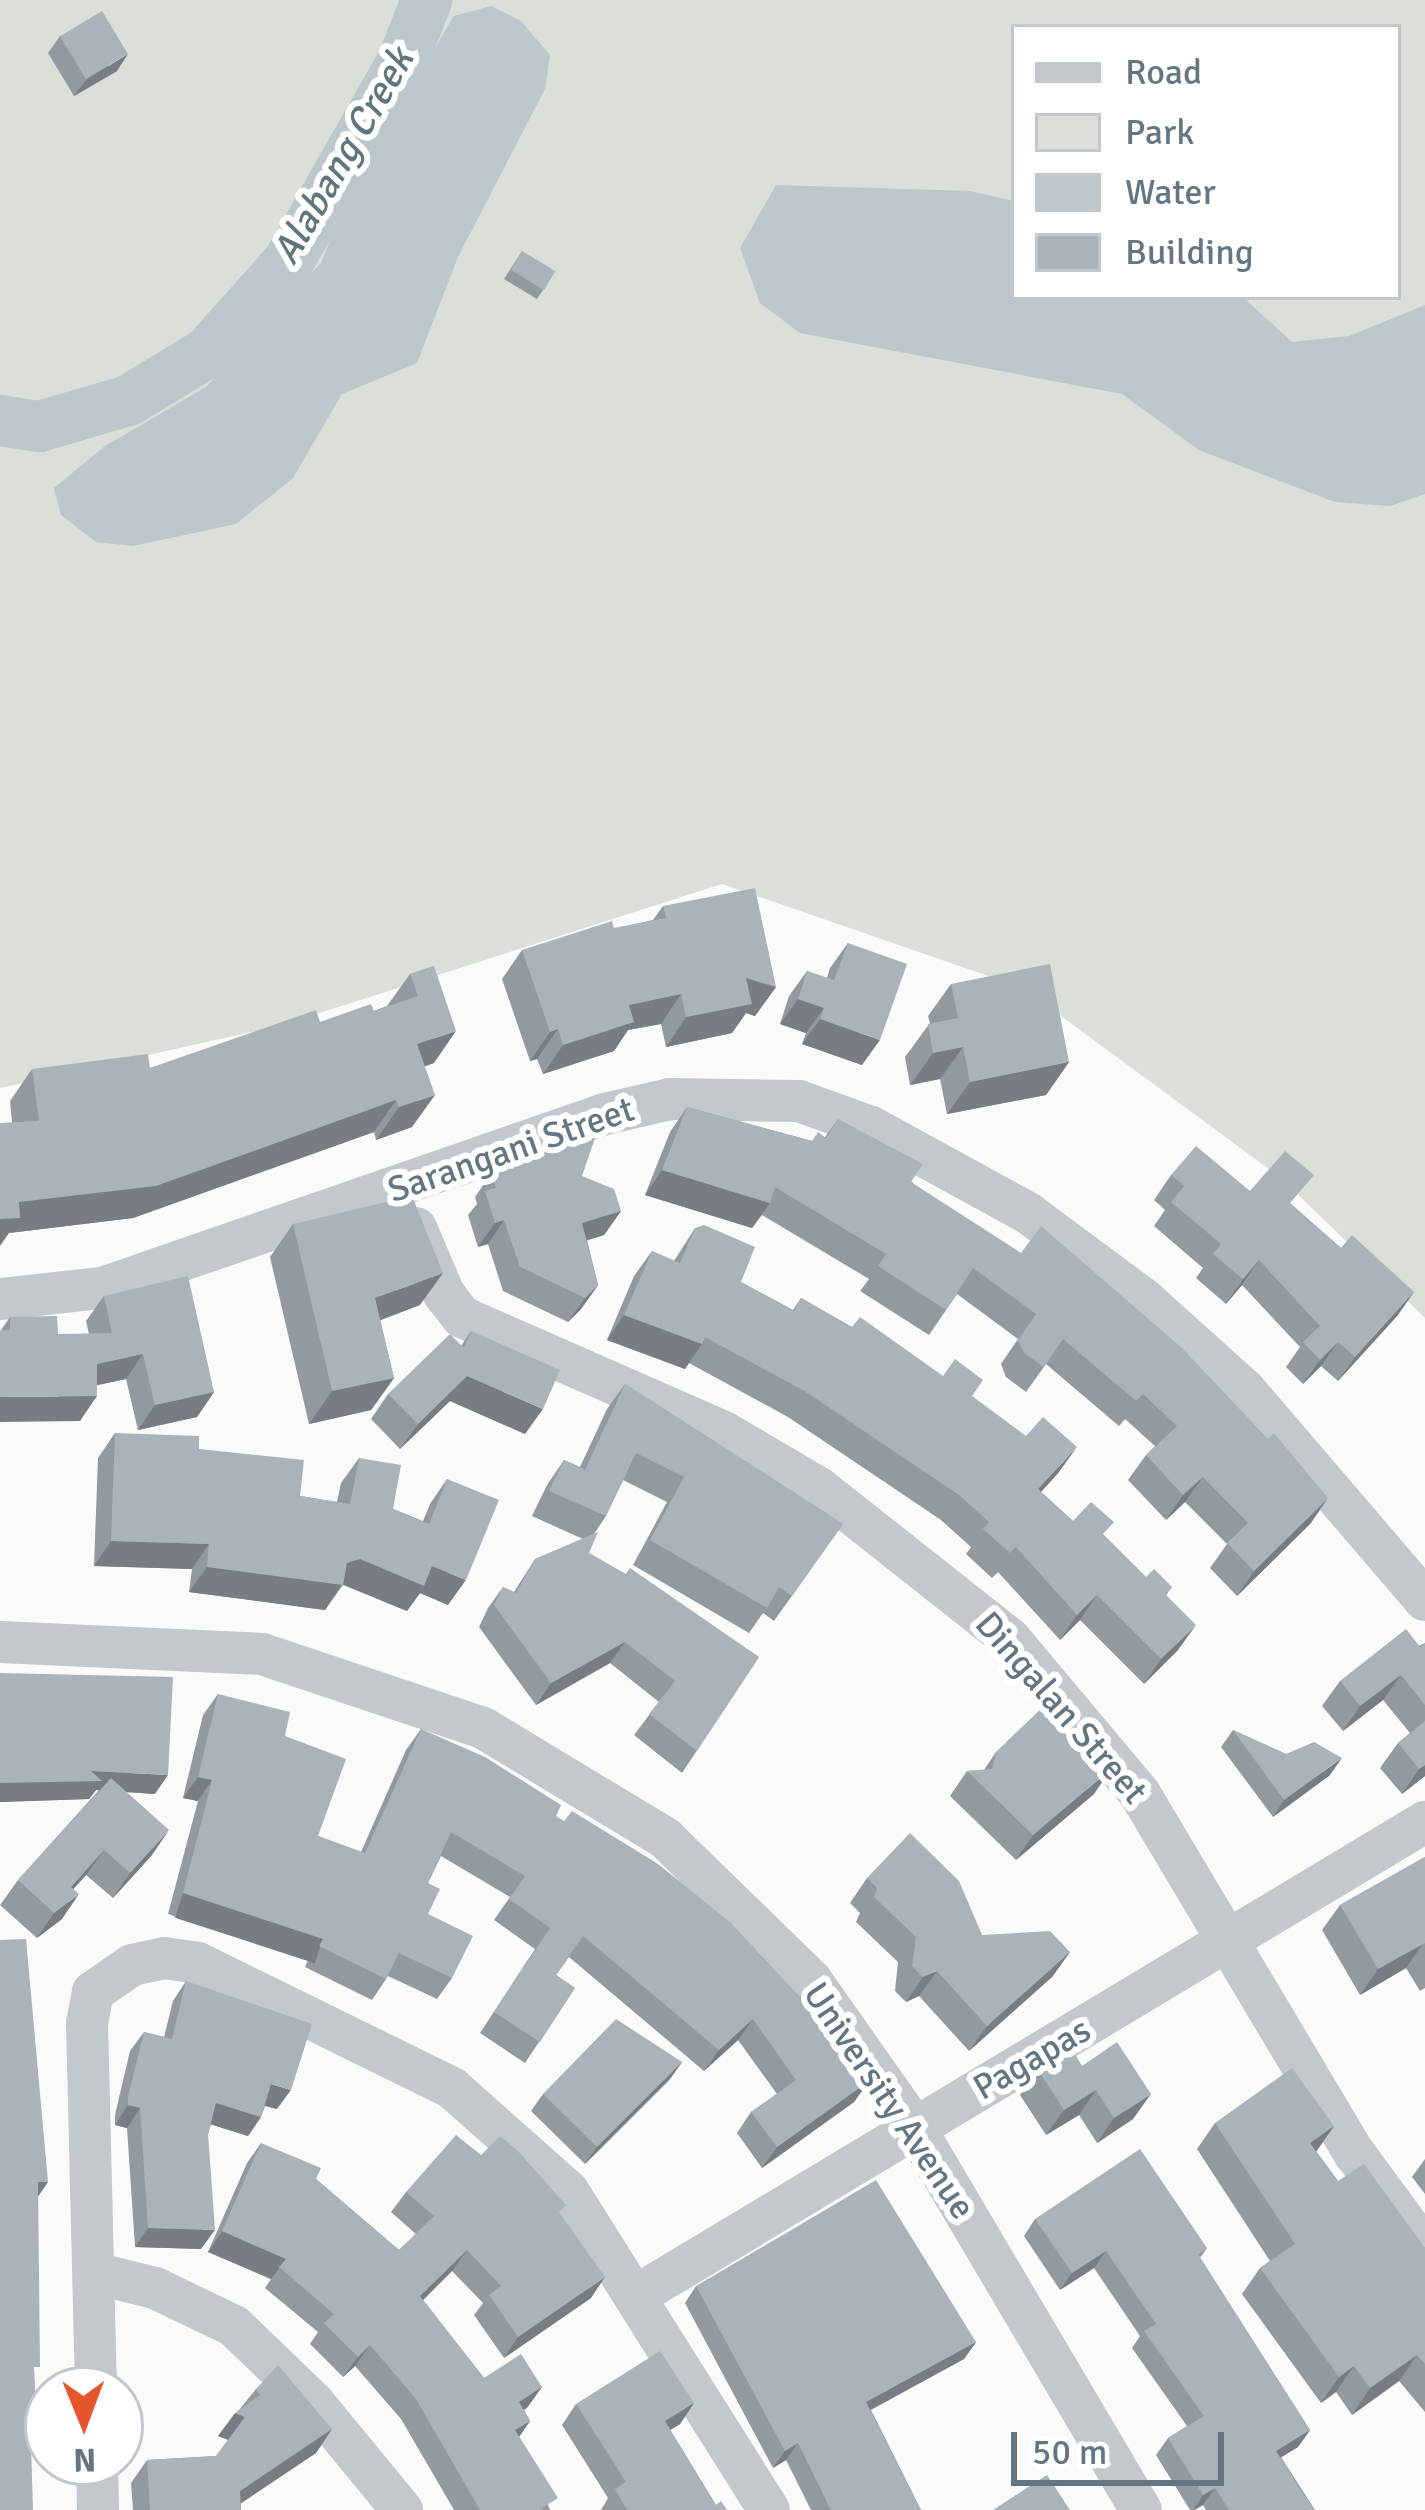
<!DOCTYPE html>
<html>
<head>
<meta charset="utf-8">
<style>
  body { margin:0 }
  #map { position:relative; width:1425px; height:2510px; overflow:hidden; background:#fafaf8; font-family:Signika,sans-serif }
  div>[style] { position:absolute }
  .green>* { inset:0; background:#dadfd7 }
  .water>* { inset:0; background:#bbc7cb }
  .river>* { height:51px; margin:-25.5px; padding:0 25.5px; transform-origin:25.5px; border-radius:25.5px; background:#bbc7cb }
  .minor>* { height:42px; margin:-21px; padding:0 21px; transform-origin:21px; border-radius:21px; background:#c3c8cc }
  .wall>* { inset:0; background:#929a9f }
  .shaded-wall>* { inset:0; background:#777d82; transform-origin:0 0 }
  .building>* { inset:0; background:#aab3b9; transform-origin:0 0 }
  span { translate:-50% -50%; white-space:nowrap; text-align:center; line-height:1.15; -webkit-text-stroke:12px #fff; paint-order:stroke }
  .street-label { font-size:36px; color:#657683 }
  .water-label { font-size:39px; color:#60757c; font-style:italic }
  .legend { position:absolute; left:1011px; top:24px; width:390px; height:276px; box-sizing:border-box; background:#fff; border:3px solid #c1c8cd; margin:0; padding:15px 21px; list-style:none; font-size:36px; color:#657683 }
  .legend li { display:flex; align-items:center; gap:24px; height:60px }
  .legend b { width:60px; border:3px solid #c1c8cd }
  .north { position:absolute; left:24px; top:2366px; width:120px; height:120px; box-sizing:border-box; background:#fff; border:3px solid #c1c8cd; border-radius:50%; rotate:179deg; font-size:33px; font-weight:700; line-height:48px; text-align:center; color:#657683 }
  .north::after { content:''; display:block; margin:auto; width:42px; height:54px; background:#e4572e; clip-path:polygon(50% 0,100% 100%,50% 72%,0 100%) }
  .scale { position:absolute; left:1011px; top:2432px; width:213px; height:54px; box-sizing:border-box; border:6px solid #657683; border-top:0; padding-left:15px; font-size:36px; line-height:42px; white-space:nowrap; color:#657683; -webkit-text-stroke:9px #fff; paint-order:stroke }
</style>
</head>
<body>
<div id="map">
  <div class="green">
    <i style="clip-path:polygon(evenodd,0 0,1425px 0,1425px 1318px,1281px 1178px,1023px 988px,722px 884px,279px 1026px,0 1088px,0 0,1014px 27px,1398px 27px,1398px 297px,1014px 297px,1014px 27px)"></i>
  </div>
  <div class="water">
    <i style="clip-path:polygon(491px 6px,521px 21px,550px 55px,545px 89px,458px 257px,417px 363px,342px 394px,293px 478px,236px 524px,133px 546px,96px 542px,61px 515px,54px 488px,105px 446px,206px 387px,321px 263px,351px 188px,454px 16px)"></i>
    <i style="clip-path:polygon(776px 185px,970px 191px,1014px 201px,1014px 297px,1243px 297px,1292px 342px,1349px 336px,1425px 305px,1425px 494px,1390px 506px,1335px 502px,1199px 450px,1122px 394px,800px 333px,760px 303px,740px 248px)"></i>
  </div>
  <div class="river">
    <i style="left:0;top:420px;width:39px;rotate:9deg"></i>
    <i style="left:39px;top:426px;width:93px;rotate:-16.3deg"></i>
    <i style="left:128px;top:400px;width:92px;rotate:-31.3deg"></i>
    <i style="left:207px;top:352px;width:122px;rotate:-48.3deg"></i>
    <i style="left:288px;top:261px;width:230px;rotate:-60.3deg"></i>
    <i style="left:402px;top:61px;width:66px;rotate:-68.5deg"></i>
  </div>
  <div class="minor">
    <i style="left:416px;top:1228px;width:72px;rotate:67deg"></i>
    <i style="left:444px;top:1294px;width:29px;rotate:52deg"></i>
    <i style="left:462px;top:1317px;width:286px;rotate:23.7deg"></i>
    <i style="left:724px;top:1432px;width:110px;rotate:30.5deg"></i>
    <i style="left:819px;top:1488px;width:243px;rotate:38.3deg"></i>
    <i style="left:1010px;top:1639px;width:202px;rotate:50deg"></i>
    <i style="left:1140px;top:1794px;width:419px;rotate:59.2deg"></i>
    <i style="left:1355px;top:2154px;width:118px;rotate:53.6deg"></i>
    <i style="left:0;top:1299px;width:103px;rotate:-6.2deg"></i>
    <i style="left:102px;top:1288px;width:532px;rotate:-19.08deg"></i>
    <i style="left:605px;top:1114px;width:67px;rotate:-13deg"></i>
    <i style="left:670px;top:1099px;width:129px;rotate:0.9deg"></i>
    <i style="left:799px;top:1101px;width:77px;rotate:19.9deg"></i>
    <i style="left:871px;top:1127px;width:179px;rotate:28.7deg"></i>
    <i style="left:1028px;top:1213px;width:146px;rotate:36.6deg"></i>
    <i style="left:1145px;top:1300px;width:133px;rotate:42deg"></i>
    <i style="left:1244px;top:1389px;width:278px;rotate:49.4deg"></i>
    <i style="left:0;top:1642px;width:262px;rotate:2.6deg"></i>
    <i style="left:262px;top:1654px;width:233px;rotate:18.5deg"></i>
    <i style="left:483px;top:1728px;width:213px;rotate:31.1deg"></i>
    <i style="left:665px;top:1838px;width:204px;rotate:44.2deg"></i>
    <i style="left:811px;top:1980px;width:181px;rotate:54.9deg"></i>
    <i style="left:915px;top:2128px;width:444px;rotate:59.4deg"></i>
    <i style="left:94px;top:2273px;width:63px;rotate:13.8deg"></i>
    <i style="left:155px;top:2288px;width:88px;rotate:25.7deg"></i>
    <i style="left:234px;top:2326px;width:111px;rotate:43.9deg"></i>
    <i style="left:314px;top:2403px;width:139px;rotate:50.6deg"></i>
    <i style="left:639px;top:2294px;width:917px;rotate:-30.99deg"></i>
    <i style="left:96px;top:2390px;width:367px;rotate:-91.4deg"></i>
    <i style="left:87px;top:2023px;width:32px;rotate:-79deg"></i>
    <i style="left:93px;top:1992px;width:47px;rotate:-34.7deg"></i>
    <i style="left:132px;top:1965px;width:33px;rotate:-12deg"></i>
    <i style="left:164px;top:1958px;width:34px;rotate:8deg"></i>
    <i style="left:198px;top:1963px;width:283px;rotate:26.2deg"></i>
    <i style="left:452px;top:2088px;width:155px;rotate:41.6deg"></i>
    <i style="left:568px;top:2191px;width:377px;rotate:57.8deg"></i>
    <i style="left:97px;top:2462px;width:48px;rotate:88.8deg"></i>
  </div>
  <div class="wall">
    <i style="clip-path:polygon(60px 36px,117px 71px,74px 96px,48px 53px)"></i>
    <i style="clip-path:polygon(522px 251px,543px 290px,537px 299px,504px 279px)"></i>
    <i style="clip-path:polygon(663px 906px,776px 987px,755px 1016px,746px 1013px,732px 1033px,666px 1047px,661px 1024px,628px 1030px,614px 1051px,543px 1074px,537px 1059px,530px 1061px,502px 979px,522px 950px,653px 920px)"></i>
    <i style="clip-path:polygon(848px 943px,862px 1065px,802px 1044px,806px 1033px,780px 1024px,789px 996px,807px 971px,827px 978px,830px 968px)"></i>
    <i style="clip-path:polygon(434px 966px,434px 1063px,425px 1066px,412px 1127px,376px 1140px,374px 1132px,133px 1218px,9px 1233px,12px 1122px,10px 1101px,32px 1069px,150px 1068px,320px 1022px,374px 1011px,387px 1006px,410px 974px)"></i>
    <i style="clip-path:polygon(951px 984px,1069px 1062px,1046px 1095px,947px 1114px,940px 1079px,910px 1085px,905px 1057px,930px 1023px,928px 1016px)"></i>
    <i style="clip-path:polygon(687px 1107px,812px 1141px,825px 1137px,838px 1119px,1311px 1523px,1237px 1596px,1210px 1568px,1227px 1544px,1185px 1502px,1166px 1520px,1128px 1480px,1146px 1455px,1155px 1446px,1125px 1419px,1119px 1426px,1046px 1364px,1026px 1392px,1006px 1377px,1001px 1364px,1018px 1339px,957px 1294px,929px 1335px,860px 1291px,869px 1279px,762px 1215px,752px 1228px,645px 1195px,670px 1132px)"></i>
    <i style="clip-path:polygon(501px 1159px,582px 1176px,621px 1211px,604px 1235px,587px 1240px,598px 1285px,581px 1309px,568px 1322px,503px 1291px,488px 1244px,478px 1247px,468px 1215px,477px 1204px,475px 1197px)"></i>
    <i style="clip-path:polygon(1171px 1175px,1250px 1191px,1292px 1205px,1341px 1248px,1414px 1292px,1397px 1316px,1338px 1381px,1321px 1366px,1303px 1384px,1286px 1367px,1300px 1347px,1242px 1285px,1226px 1304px,1196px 1278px,1203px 1268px,1154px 1226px,1165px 1210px,1154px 1200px)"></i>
    <i style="clip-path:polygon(293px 1224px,420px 1305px,380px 1320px,394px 1378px,371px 1410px,309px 1424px,270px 1257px)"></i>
    <i style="clip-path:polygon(695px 1228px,741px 1282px,793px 1310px,801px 1298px,972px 1396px,1059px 1472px,1041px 1492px,1073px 1521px,1104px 1536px,1146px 1577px,1172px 1587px,1166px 1595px,1178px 1650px,1144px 1684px,1080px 1620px,1060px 1640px,998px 1572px,992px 1578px,966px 1554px,971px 1547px,941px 1520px,788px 1417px,689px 1363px,685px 1369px,607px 1340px,634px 1276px,652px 1251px,674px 1261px)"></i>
    <i style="clip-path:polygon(104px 1296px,214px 1392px,197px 1417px,138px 1430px,126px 1379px,97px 1385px,80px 1421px,1px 1330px,10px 1317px,58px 1334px,89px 1334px,86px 1321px)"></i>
    <i style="clip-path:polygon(471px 1331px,525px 1434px,450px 1401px,400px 1449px,371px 1419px,388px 1394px,461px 1346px)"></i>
    <i style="clip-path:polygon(625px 1384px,843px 1524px,774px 1621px,763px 1613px,749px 1633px,633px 1565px,667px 1502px,623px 1480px,606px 1516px,594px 1534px,589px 1553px,759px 1657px,682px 1773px,634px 1735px,659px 1702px,610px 1663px,536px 1705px,479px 1627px,488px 1608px,503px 1587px,514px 1592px,535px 1559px,583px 1539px,532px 1516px,547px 1485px,564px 1460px,580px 1467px,607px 1409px)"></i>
    <i style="clip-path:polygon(115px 1433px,199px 1449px,300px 1496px,337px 1502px,341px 1483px,359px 1458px,393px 1509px,423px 1521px,430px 1504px,447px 1479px,448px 1605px,420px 1593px,407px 1611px,343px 1585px,325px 1610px,189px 1592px,192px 1569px,94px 1566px,98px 1458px)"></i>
    <i style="clip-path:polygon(1425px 1643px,1425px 1776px,1402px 1794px,1380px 1768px,1398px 1743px,1410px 1733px,1383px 1700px,1343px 1731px,1322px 1706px,1340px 1681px)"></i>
    <i style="clip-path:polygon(0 1673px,155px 1794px,127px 1792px,152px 1855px,113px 1898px,86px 1875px,73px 1889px,62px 1919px,37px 1938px,0 1905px,18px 1880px,99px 1790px,96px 1790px,89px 1799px,0 1802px)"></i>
    <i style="clip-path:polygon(218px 1694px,285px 1736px,318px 1836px,361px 1852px,406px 1750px,421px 1729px,556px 1816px,869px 2081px,854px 2102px,762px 2168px,737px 2133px,751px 2112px,777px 2094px,738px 2040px,704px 2071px,569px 1957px,556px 1975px,575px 1988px,525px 2063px,480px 2033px,535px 1949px,494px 1920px,510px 1897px,441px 1856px,428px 1883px,428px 1914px,452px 1978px,437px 1999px,388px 1976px,372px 2000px,305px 1967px,308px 1960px,168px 1914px,198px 1801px,183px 1798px,203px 1715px)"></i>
    <i style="clip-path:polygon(1233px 1730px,1286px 1754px,1330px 1775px,1273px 1817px,1221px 1747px)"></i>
    <i style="clip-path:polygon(996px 1752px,1094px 1794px,1016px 1860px,950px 1796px,967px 1771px,984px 1770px)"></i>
    <i style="clip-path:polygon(1425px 1857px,1425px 1988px,1420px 1991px,1406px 1968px,1360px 1995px,1322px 1930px,1340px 1905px)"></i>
    <i style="clip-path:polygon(867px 1878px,982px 1935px,1070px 1952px,1052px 1977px,969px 2051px,919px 1996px,906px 2002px,895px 1991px,898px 1962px,856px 1922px,860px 1913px,850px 1903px)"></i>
    <i style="clip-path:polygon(186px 1981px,277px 2109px,265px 2106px,261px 2117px,248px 2136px,211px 2124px,208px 2134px,201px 2249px,135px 2247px,127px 2128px,115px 2125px,115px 2115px,130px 2051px,144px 2032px,164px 2037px,173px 2001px)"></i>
    <i style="clip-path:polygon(682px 2062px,670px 2079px,585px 2164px,531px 2111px,543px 2094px)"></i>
    <i style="clip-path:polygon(1082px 2066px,1133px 2119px,1097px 2143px,1079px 2115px,1046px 2135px,1020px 2095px,1038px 2070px)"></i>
    <i style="clip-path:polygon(1215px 2123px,1334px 2126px,1316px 2151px,1338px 2181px,1425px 2248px,1425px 2412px,1399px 2381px,1352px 2415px,1336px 2392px,1321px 2403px,1242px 2294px,1260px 2268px,1270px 2261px,1197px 2149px)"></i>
    <i style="clip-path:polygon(261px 2143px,316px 2179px,399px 2250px,416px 2234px,391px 2212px,406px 2192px,481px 2155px,560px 2214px,591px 2298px,504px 2358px,474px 2315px,483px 2303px,452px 2271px,423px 2300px,484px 2378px,542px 2387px,524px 2410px,530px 2421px,519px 2437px,550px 2510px,454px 2510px,401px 2419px,355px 2366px,343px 2377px,310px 2344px,318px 2332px,265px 2288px,271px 2279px,208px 2252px,247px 2163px)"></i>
    <i style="clip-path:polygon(1425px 2159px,1425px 2194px,1412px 2177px)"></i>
    <i style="clip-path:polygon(1035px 2219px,1207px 2248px,1200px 2258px,1310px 2430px,1298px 2447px,1281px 2457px,1315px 2510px,1206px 2510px,1203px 2505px,1195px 2510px,1190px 2510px,1156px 2455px,1168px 2438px,1187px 2426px,1132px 2348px,1140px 2336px,1094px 2268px,1060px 2290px,1024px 2236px)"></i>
    <i style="clip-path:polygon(696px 2286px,976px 2342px,964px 2359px,871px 2410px,921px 2510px,811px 2510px,786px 2460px,773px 2468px,685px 2303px)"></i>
    <i style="clip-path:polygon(256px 2389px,332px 2429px,316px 2453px,241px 2503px,241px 2510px,133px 2510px,131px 2483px,147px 2460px,216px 2456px,228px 2440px,218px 2436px)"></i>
    <i style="clip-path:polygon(694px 2403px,680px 2424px,670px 2430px,716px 2505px,727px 2510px,601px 2510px,608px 2498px,562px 2425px,576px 2404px)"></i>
  </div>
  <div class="shaded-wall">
    <i style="clip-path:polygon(128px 54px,117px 71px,74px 96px,86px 80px)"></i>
    <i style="clip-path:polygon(746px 978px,776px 987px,755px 1016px,746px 1013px,732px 1033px,666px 1047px,686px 1017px)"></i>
    <i style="clip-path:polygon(681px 994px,661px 1024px,628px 1030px,614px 1051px,543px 1074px,563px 1045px,629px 1005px)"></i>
    <i style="clip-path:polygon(798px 999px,824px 1008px,806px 1033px,780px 1024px)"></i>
    <i style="clip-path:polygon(820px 1019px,880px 1040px,862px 1065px,802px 1044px)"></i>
    <i style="clip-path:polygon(558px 1029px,537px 1059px,530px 1061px,550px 1032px)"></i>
    <i style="clip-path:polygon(456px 1031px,434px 1063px,395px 1077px,417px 1044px)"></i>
    <i style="clip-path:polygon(963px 1047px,940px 1079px,910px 1085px,933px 1053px)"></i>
    <i style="clip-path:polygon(1069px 1062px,1046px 1095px,947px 1114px,970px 1082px)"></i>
    <i style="clip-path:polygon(435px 1095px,412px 1127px,376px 1140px,399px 1107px)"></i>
    <i style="clip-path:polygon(396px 1100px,374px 1132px,133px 1218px,9px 1233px,0 1246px,0 1219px,19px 1202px)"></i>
    <i style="clip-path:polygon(662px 1170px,770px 1203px,752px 1228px,645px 1195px)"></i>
    <i style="clip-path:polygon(621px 1211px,604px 1235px,566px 1247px,582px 1223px)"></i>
    <i style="clip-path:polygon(504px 1220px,488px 1244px,478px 1247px,495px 1223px)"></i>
    <i style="clip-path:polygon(1259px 1260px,1242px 1285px,1226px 1304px,1243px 1279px)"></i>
    <i style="clip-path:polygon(443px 1273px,420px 1305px,352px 1331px,375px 1298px)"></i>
    <i style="clip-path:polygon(598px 1285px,581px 1309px,568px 1322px,585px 1298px)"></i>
    <i style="clip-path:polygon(1414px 1292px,1397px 1316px,1338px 1381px,1355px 1357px)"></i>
    <i style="clip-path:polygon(624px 1315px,702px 1344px,685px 1369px,607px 1340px)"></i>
    <i style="clip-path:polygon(1338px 1342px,1321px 1366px,1303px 1384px,1320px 1360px)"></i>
    <i style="clip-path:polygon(143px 1354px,126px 1379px,79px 1389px,97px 1364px)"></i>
    <i style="clip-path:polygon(467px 1376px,543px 1409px,525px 1434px,450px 1401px,400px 1449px,418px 1424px)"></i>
    <i style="clip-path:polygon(394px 1378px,371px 1410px,309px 1424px,332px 1391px)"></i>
    <i style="clip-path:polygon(214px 1392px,197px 1417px,138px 1430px,155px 1405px)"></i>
    <i style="clip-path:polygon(97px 1396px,80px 1421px,0 1422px,0 1397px)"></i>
    <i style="clip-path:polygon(1077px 1447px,1059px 1472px,1021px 1514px,1038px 1489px)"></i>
    <i style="clip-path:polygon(1203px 1477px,1185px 1502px,1166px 1520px,1183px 1495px)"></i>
    <i style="clip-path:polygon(1328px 1498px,1311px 1523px,1237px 1596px,1254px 1571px)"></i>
    <i style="clip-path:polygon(111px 1541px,209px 1544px,192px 1569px,94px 1566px)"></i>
    <i style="clip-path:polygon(360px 1559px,432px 1566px,466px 1580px,448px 1605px,420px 1593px,407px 1611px,342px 1584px,325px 1610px,189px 1592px,207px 1567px,347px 1563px)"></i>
    <i style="clip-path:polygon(1097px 1595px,1080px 1620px,1060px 1640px,1077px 1615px)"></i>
    <i style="clip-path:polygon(1196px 1625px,1178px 1650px,1144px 1684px,1161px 1659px)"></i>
    <i style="clip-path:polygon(625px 1642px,610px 1663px,536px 1705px,551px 1683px)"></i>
    <i style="clip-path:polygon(1401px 1675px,1383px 1700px,1343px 1731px,1360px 1706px)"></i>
    <i style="clip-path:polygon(1342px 1758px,1330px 1775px,1273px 1817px,1284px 1800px)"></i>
    <i style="clip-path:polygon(1425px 1765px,1425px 1776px,1402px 1794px,1419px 1769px)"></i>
    <i style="clip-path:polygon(1111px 1769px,1094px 1794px,1016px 1860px,1033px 1835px)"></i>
    <i style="clip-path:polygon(91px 1771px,168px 1775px,155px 1794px,96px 1790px,89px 1799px,0 1802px,0 1783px)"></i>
    <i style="clip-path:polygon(198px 1777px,212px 1780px,198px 1801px,183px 1798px)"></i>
    <i style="clip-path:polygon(169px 1830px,152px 1855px,113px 1898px,130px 1873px)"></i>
    <i style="clip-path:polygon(104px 1850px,86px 1875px,53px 1912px,71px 1887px)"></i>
    <i style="left:183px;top:1893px;width:147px;height:26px;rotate:18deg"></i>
    <i style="clip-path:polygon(79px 1894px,62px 1919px,37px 1938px,54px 1913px)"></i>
    <i style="clip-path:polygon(1424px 1942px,1406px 1968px,1360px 1995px,1378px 1969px)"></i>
    <i style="clip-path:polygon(1070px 1952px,1052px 1977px,969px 2051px,987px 2026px)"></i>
    <i style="clip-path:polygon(937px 1971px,919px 1996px,906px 2002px,923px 1977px)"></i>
    <i style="clip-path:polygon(753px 2019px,738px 2040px,704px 2071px,719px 2050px)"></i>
    <i style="clip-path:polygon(682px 2062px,670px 2079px,585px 2164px,597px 2147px)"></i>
    <i style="clip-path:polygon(869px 2081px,854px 2102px,762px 2168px,777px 2147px)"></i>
    <i style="clip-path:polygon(271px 2084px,291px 2090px,277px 2109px,258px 2104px)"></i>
    <i style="clip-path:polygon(1096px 2090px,1079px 2115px,1046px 2135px,1064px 2110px)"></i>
    <i style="clip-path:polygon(1151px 2094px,1133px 2119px,1097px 2143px,1114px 2118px)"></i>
    <i style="clip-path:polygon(216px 2103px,261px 2117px,248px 2136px,203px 2122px)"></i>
    <i style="clip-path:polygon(128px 2105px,140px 2108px,127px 2128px,115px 2125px)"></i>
    <i style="clip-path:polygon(1334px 2126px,1316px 2152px,1310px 2143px)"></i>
    <i style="clip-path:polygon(38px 2182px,48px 2182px,35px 2201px)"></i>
    <i style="clip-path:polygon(148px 2228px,215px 2230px,201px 2249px,135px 2247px)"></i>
    <i style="clip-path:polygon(222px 2231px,286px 2259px,271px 2279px,208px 2252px)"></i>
    <i style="clip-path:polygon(467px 2250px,452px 2271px,406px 2317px,420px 2296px)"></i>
    <i style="clip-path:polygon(1106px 2251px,1094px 2268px,1060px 2290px,1072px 2273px)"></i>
    <i style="clip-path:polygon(605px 2277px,591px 2298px,504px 2358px,518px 2337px)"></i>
    <i style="clip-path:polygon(976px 2342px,964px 2359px,855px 2418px,866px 2402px)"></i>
    <i style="clip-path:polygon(370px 2345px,355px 2366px,343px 2377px,358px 2357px)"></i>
    <i style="clip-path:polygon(1417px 2355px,1399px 2381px,1352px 2415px,1370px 2388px)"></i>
    <i style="clip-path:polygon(1354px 2366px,1336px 2392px,1321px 2403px,1339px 2377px)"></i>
    <i style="clip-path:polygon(542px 2387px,527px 2408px,504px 2422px,519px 2402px)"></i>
    <i style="clip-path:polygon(694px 2403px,680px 2424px,651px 2442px,665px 2421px)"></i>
    <i style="clip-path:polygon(235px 2413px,245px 2417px,229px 2440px,218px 2436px)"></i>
    <i style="clip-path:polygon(530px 2421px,516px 2441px,515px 2430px)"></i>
    <i style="clip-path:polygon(332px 2429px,316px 2453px,231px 2510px,240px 2491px)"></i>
    <i style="clip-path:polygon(1310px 2430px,1298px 2447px,1264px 2468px,1276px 2451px)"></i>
    <i style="clip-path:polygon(798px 2443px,786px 2460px,773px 2468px,785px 2451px)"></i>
    <i style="clip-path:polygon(1215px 2488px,1203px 2505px,1193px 2510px,1203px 2495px)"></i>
  </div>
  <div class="building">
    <i style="left:102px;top:11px;width:50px;height:49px;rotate:59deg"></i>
    <i style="left:522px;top:251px;width:39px;height:22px;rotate:31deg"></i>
    <i style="clip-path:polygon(755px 888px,776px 987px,746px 978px,752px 1004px,686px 1017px,681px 994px,629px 1005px,634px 1022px,563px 1045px,558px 1029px,550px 1032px,522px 950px,612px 921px,614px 928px,666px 918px,663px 906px)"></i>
    <i style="clip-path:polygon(848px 943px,907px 964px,880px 1040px,820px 1019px,824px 1008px,798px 999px,807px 971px,834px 980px)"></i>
    <i style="clip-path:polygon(1050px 964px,1069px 1062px,970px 1082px,963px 1047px,933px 1053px,928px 1024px,958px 1018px,951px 984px)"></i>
    <i style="clip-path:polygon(434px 966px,456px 1031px,417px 1044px,435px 1095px,399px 1107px,396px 1100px,156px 1186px,19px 1202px,20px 1218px,0 1219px,0 1123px,39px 1121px,32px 1069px,148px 1054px,150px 1068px,316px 1010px,320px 1022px,371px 1004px,374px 1011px,418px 996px,410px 974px)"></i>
    <i style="clip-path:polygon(687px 1107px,812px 1141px,818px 1132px,826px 1138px,838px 1119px,923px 1164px,911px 1182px,1021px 1253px,1041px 1226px,1182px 1348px,1268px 1439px,1274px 1433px,1328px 1498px,1254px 1571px,1227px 1543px,1248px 1523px,1203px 1477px,1183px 1495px,1146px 1455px,1177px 1426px,1143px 1394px,1136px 1401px,1063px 1339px,1044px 1367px,1024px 1353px,1018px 1340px,1036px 1314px,973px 1268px,946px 1310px,878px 1266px,886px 1254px,775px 1187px,770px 1203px,662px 1170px)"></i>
    <i style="clip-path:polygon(595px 1138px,582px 1176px,614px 1189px,621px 1211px,582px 1223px,598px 1285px,585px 1298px,520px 1267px,504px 1220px,495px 1223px,485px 1191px,496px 1188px,491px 1173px,505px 1169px,501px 1159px)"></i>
    <i style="clip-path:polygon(1196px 1146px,1250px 1191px,1285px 1151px,1314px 1175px,1290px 1203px,1341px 1248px,1352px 1235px,1414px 1292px,1355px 1357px,1338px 1342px,1320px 1360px,1303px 1342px,1320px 1326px,1259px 1260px,1243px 1279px,1213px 1254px,1221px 1244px,1171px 1202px,1184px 1186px,1171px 1175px)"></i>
    <i style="clip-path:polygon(412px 1196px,443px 1273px,375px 1298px,394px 1378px,332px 1391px,293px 1224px)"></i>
    <i style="clip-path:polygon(704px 1225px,755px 1247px,741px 1282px,794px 1311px,801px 1298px,852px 1327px,860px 1317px,943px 1376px,955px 1359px,983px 1380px,972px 1396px,1026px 1436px,1043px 1417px,1077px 1447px,1038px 1489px,1073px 1521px,1091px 1502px,1114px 1522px,1103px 1534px,1146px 1577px,1154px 1569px,1172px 1587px,1165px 1594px,1196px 1625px,1161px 1659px,1097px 1595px,1077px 1615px,1016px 1547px,1010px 1553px,983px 1529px,989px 1522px,959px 1495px,806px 1392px,705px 1337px,702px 1344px,624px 1315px,652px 1251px,680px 1263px,695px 1228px)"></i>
    <i style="clip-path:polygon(188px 1276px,214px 1392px,155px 1405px,143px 1354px,97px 1364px,97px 1396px,0 1397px,0 1330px,10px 1330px,10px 1317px,57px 1316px,58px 1334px,112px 1333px,104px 1296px)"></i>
    <i style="clip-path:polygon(471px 1331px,560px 1370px,543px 1409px,467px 1376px,418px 1424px,388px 1394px,450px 1334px,464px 1348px)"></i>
    <i style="clip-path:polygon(625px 1384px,843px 1524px,792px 1596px,779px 1587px,767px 1608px,650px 1540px,684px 1477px,636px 1453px,606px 1516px,549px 1491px,564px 1460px,585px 1470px)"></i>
    <i style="clip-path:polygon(115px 1433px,199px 1436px,199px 1449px,304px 1460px,300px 1496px,350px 1504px,359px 1458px,401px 1465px,393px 1509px,429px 1524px,447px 1479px,499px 1500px,466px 1580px,432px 1566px,424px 1586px,360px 1559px,347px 1563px,343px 1585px,207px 1567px,209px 1544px,111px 1541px)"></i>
    <i style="clip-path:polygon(598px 1532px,589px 1553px,626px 1574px,630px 1568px,759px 1657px,697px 1751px,649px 1714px,675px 1681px,625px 1642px,551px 1683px,494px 1605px,503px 1587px,516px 1593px,535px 1559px)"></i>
    <i style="clip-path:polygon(1406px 1629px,1420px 1647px,1425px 1643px,1425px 1705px,1401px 1675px,1360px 1706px,1340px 1681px)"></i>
    <i style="clip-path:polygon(0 1673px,173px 1677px,168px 1775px,91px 1771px,102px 1781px,0 1783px)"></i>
    <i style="clip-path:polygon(218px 1694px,290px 1712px,285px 1736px,346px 1759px,318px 1836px,365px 1853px,421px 1729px,485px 1757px,561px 1805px,556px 1816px,564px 1821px,572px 1811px,658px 1864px,731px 1923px,799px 1996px,804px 1992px,869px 2081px,777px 2147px,751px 2112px,796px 2080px,753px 2019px,719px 2050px,583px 1936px,556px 1975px,575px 1988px,540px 2042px,494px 2012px,550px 1928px,509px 1899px,525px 1876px,451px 1832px,428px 1883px,440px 1889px,428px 1914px,473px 1936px,452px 1978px,399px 1953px,386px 1979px,319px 1946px,323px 1939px,183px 1893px,212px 1780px,198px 1777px)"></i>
    <i style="clip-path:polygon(1047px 1703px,1111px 1769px,1033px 1835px,967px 1771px,992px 1769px,996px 1752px)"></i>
    <i style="clip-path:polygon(1425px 1721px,1425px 1765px,1419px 1769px,1398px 1743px)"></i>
    <i style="clip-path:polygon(1233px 1730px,1286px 1754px,1314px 1742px,1342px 1758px,1284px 1800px)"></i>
    <i style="clip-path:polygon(111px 1778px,169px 1830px,130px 1873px,104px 1850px,71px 1887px,79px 1894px,54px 1913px,18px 1880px)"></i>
    <i style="clip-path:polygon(910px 1833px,959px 1881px,982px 1935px,1050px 1931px,1070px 1952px,987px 2026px,937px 1971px,923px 1977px,912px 1966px,916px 1937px,874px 1897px,877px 1888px,867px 1878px)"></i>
    <i style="clip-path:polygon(1425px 1857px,1425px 1943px,1378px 1969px,1340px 1905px)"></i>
    <i style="clip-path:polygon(26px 1939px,48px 2182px,38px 2182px,40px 2367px,34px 2367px,38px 2443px,31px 2444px,33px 2510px,0 2510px,0 1940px)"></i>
    <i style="clip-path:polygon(186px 1981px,312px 2024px,291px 2090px,271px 2084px,261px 2117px,216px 2103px,208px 2134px,215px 2230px,148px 2228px,140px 2108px,128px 2105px,128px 2096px,144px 2032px,172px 2039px)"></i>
    <i style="clip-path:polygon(616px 2019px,682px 2062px,597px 2147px,543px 2094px)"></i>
    <i style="clip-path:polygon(1117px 2042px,1151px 2094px,1114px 2118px,1096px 2090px,1064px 2110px,1038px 2070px,1072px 2049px,1082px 2066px)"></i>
    <i style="clip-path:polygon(1292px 2068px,1334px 2126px,1310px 2143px,1338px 2181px,1364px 2164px,1425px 2248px,1425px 2364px,1417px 2355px,1370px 2388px,1354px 2366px,1339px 2377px,1260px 2268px,1295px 2244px,1215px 2123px)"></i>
    <i style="clip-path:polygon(456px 2135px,481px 2155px,500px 2136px,517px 2150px,566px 2205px,559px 2212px,605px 2277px,518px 2337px,489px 2295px,501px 2286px,467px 2250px,420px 2296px,484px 2378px,521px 2354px,542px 2387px,519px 2402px,530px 2421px,515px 2430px,558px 2498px,542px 2508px,544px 2510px,480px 2510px,416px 2399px,370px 2345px,358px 2357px,324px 2323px,334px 2314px,279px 2267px,286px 2259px,222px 2231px,261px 2143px,321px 2168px,316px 2179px,399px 2250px,434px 2216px,406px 2192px)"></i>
    <i style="clip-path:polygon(1140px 2149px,1207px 2248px,1198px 2254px,1310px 2430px,1276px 2451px,1314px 2510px,1229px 2510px,1215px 2488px,1203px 2495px,1168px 2438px,1204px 2416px,1144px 2331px,1156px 2324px,1106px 2251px,1072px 2273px,1035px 2219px)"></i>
    <i style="clip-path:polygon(876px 2180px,976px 2342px,866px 2402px,921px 2510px,831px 2510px,798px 2443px,785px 2451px,696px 2286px)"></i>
    <i style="clip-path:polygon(660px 2351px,694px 2403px,665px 2421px,716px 2505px,721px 2501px,727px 2510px,627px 2510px,615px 2489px,626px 2482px,576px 2404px)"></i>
    <i style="clip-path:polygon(278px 2365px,332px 2429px,240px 2491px,241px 2510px,150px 2510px,147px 2460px,216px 2456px,245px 2417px,235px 2413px,260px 2395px,256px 2389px)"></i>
    <i style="clip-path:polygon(1047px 2475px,1070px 2510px,993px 2510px)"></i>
  </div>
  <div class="street-label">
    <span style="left:511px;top:1150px;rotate:-19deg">Sarangani Street</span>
    <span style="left:1061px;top:1708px;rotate:49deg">Dingalan Street</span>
    <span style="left:1032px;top:2059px;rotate:-30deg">Pagapas</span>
    <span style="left:889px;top:2101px;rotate:56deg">University Avenue</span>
  </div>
  <div class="water-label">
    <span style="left:343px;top:156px;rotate:-60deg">Alabang Creek</span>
  </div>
  <ul class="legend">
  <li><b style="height:15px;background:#c3c8cc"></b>Road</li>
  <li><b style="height:33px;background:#dadfd7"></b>Park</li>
  <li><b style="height:33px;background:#bbc7cb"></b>Water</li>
  <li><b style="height:33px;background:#aab3b9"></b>Building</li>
  </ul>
  <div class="north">N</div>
  <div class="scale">50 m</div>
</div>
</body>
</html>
